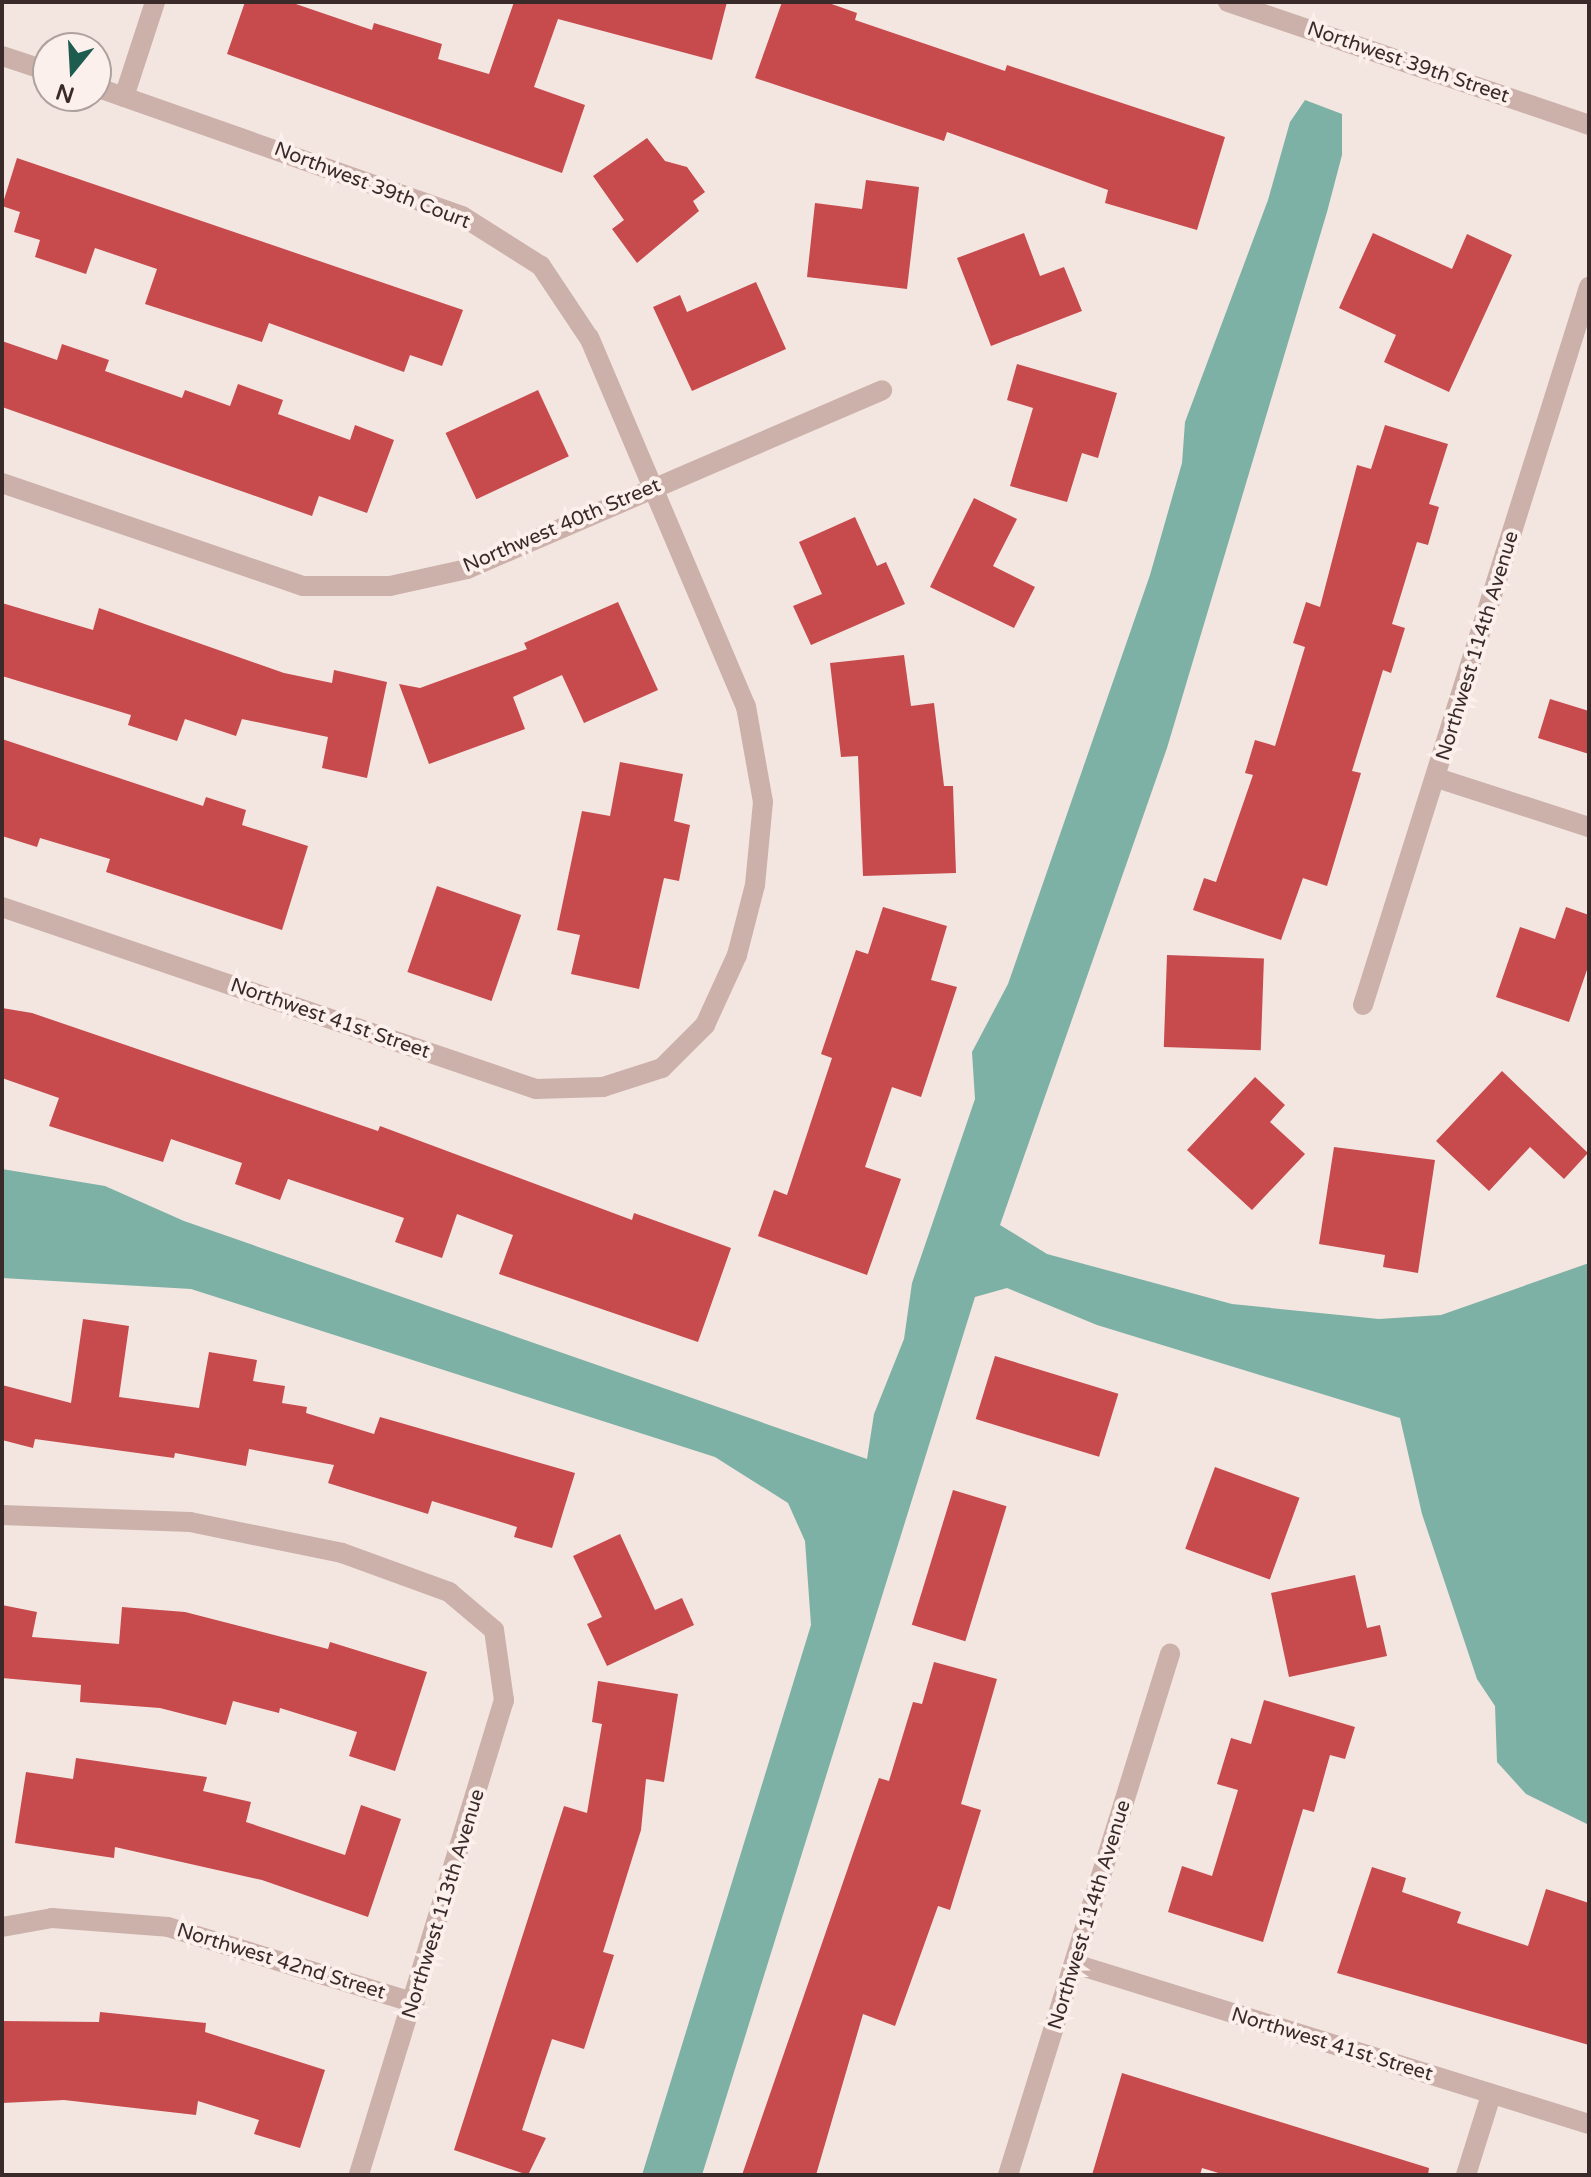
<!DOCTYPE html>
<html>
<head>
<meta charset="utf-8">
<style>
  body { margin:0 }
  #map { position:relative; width:1591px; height:2177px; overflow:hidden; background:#f3e5e0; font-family:"Varela Round",sans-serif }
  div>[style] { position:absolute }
  .water>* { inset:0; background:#7eb1a5 }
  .building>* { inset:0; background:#c74a4d; transform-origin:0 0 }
  .minor>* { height:20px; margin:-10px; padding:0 10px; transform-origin:10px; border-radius:10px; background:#ccb1ab }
  .tertiary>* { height:20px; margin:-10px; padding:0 10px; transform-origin:10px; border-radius:10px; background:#ccb1ab }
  span { translate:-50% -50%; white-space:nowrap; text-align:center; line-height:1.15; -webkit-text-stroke:8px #fbf0ec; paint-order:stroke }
  .street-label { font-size:20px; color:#3a2b2a }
  .frame { position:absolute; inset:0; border:4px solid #3a2b2a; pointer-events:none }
  .north { position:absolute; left:32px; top:32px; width:80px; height:80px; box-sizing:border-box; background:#fbf0ec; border:2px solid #aea19e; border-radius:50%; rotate:198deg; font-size:22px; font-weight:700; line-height:32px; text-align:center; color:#3a2b2a }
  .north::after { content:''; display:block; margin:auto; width:28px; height:36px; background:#1f5c50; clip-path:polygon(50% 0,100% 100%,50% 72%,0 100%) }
</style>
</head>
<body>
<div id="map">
  <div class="water">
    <i style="clip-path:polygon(1305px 100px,1342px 114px,1342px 155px,1327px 212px,1167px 748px,1000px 1225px,1047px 1254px,1232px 1304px,1379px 1319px,1441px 1315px,1589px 1263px,1589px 1825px,1526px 1794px,1497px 1762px,1495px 1706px,1477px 1679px,1422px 1514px,1400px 1418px,1097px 1325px,1007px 1288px,975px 1297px,702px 2175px,642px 2175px,811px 1625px,805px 1541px,788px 1503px,715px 1457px,191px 1289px,2px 1278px,2px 1169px,105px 1186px,184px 1221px,867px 1459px,874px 1414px,904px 1339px,912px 1283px,975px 1099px,972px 1052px,1008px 984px,1150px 575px,1182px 463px,1185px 422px,1268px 200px,1290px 122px)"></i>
  </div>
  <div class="building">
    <i style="clip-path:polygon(245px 2px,290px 2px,372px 30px,374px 23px,442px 44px,438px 59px,489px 74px,514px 2px,727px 2px,712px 60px,558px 19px,534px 87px,585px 105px,562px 173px,227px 54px)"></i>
    <i style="clip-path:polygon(782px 2px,826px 2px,857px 13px,855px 20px,1005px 71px,1007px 65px,1225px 137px,1197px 230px,1105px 203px,1108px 190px,947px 132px,944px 141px,755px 78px)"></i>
    <i style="clip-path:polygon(647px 138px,665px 161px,687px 167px,705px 192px,693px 201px,699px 211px,637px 263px,612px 229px,624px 220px,593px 176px)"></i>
    <i style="clip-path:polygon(17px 158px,463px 310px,442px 366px,410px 355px,404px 372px,269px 323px,262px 342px,145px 304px,157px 269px,95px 248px,86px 274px,35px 257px,40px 240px,14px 232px,20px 212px,2px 206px)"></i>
    <i style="clip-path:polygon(866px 180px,919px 187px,907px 289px,807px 277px,815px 203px,862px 209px)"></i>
    <i style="clip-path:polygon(1024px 233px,1040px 276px,1064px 267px,1082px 311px,991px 346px,957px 258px)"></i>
    <i style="clip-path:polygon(1373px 233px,1452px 269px,1467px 234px,1512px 255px,1449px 392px,1384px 362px,1396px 335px,1339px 308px)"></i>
    <i style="clip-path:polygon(756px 282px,786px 349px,692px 391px,653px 307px,680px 295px,687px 312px)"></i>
    <i style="clip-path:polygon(2px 341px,57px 360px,62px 344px,109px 360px,105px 371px,182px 398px,185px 390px,230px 406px,238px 384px,283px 400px,278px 414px,350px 440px,355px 425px,394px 440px,367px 513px,319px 496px,312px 516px,2px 407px)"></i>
    <i style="clip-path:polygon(1017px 364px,1117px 393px,1098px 458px,1082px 453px,1067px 502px,1010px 486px,1033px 408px,1007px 400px)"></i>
    <i style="left:538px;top:390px;width:73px;height:102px;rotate:65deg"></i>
    <i style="clip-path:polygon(1385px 425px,1448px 444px,1429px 504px,1439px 507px,1428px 545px,1417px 542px,1392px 624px,1405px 628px,1391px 673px,1383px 670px,1352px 771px,1361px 773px,1327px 886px,1303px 878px,1281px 940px,1193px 910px,1204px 878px,1216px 882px,1253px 775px,1245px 773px,1255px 740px,1275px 746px,1305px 647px,1293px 643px,1306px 602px,1320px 607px,1357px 465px,1371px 469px)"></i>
    <i style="clip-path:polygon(974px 498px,1017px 519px,993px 566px,1035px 587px,1014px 628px,930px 587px)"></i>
    <i style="clip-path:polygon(855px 517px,877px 566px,886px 562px,905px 604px,811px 645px,793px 606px,822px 594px,799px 542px)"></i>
    <i style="clip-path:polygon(618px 602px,658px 690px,584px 723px,562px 675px,513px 697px,525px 729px,429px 764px,399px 684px,420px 688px,527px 649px,524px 643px)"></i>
    <i style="clip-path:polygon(2px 603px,93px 630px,99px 608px,284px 673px,332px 683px,334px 670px,387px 682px,367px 778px,322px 768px,328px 737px,242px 719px,236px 736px,185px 719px,177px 741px,128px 725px,131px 715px,2px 676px)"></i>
    <i style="clip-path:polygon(904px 655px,911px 706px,934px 703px,944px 786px,953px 786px,956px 873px,863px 876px,858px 756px,841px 757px,830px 663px)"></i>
    <i style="clip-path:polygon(1550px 699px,1589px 711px,1589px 754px,1538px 738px)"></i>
    <i style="clip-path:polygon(2px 739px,203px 806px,206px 797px,246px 810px,242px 825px,308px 846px,282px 930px,106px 872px,110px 859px,40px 838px,37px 847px,2px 836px)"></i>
    <i style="clip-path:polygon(620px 762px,683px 774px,674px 821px,690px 825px,679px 881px,664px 878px,639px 989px,571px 974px,580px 935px,557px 930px,582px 811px,610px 816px)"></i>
    <i style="left:437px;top:886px;width:89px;height:91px;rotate:19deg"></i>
    <i style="clip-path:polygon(883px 907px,947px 926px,931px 980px,957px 987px,921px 1097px,892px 1087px,865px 1167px,901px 1179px,867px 1275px,758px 1236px,774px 1190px,787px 1195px,832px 1058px,821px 1054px,856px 950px,868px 954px)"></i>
    <i style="clip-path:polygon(1566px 907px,1589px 915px,1589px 964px,1569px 1022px,1496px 997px,1520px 927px,1555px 939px)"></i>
    <i style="left:1167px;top:955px;width:97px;height:92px;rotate:2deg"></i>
    <i style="clip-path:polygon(2px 1008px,32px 1013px,378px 1131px,380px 1126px,632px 1220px,634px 1213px,731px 1248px,698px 1342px,499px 1274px,513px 1235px,457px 1214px,442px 1258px,395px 1242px,404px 1218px,288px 1179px,280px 1200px,235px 1184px,242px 1163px,171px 1139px,163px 1162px,49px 1126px,59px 1098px,2px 1078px)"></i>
    <i style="clip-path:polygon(1502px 1071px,1588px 1153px,1564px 1179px,1530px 1147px,1489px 1191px,1436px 1141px)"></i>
    <i style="clip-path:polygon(1255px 1077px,1285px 1105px,1270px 1122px,1305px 1154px,1252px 1210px,1187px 1150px)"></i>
    <i style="clip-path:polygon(1334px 1147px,1435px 1160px,1418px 1273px,1383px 1267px,1385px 1255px,1319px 1244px)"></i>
    <i style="clip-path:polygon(83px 1319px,129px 1326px,119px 1397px,199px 1408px,209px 1352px,257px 1360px,253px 1381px,285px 1386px,282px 1403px,307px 1407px,306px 1413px,374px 1434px,380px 1417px,575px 1473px,552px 1548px,514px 1537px,517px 1527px,432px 1501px,428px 1514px,328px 1483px,334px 1465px,249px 1449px,246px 1466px,175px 1453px,174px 1458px,35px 1439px,33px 1448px,2px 1440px,2px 1385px,71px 1403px)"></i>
    <i style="left:995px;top:1356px;width:129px;height:66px;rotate:17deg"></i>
    <i style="left:1215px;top:1467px;width:90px;height:87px;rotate:20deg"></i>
    <i style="left:953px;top:1490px;width:56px;height:141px;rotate:17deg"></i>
    <i style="clip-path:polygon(620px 1534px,655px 1610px,682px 1598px,694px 1625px,607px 1666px,587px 1624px,602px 1617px,573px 1556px)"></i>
    <i style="clip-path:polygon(1355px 1575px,1367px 1628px,1380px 1625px,1387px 1656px,1289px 1677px,1271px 1593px)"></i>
    <i style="clip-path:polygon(2px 1605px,37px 1612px,32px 1637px,119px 1644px,122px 1607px,185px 1612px,328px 1649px,330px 1642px,427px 1672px,395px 1771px,349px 1756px,357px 1732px,280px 1708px,279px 1713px,233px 1701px,226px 1725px,160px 1708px,80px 1702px,81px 1685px,2px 1678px)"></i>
    <i style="clip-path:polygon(934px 1662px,997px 1679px,961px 1804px,981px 1810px,950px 1910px,938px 1906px,895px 2026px,863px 2014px,816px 2175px,742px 2175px,879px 1778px,889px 1781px,913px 1702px,922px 1704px)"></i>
    <i style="clip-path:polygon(598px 1681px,678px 1694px,664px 1782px,646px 1779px,641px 1830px,603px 1952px,614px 1955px,584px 2049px,552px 2039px,522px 2130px,546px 2138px,528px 2175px,454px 2150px,564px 1806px,587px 1813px,602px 1724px,592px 1722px)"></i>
    <i style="clip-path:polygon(1264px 1700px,1355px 1727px,1345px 1759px,1330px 1755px,1314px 1812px,1303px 1809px,1263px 1942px,1168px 1912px,1182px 1866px,1212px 1876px,1238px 1790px,1217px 1784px,1231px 1738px,1251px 1744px)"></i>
    <i style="clip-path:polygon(76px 1758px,207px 1777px,203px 1791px,251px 1802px,246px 1822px,345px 1855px,361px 1805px,401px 1819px,368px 1917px,262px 1880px,115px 1847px,114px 1858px,15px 1843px,26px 1772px,73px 1779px)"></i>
    <i style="clip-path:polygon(1372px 1867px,1406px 1878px,1402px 1892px,1461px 1912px,1457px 1923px,1528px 1946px,1546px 1889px,1589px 1903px,1589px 2045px,1337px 1973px)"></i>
    <i style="clip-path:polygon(100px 2012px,206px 2023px,205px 2032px,325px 2070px,300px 2148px,254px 2134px,259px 2120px,198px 2101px,196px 2115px,64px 2100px,2px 2103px,2px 2021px,99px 2022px)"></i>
    <i style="clip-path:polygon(1122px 2073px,1429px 2168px,1428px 2175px,1225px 2175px,1202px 2168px,1200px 2175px,1092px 2175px)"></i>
  </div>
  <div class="minor">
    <i style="left:2px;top:56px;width:48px;rotate:18.1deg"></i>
    <i style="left:124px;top:97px;width:100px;rotate:-71.9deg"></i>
    <i style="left:2px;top:483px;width:318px;rotate:18.9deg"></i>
    <i style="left:303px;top:586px;width:87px"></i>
    <i style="left:390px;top:586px;width:79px;rotate:-12.4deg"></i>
    <i style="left:467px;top:569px;width:452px;rotate:-23.3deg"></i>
    <i style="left:1437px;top:778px;width:160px;rotate:17.9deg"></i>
    <i style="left:2px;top:907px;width:564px;rotate:18.82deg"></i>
    <i style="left:536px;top:1089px;width:67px;rotate:-1.7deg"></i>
    <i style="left:603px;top:1087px;width:62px;rotate:-17.9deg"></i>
    <i style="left:662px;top:1068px;width:61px;rotate:-45deg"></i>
    <i style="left:705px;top:1025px;width:77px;rotate:-65.4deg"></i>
    <i style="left:737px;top:955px;width:72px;rotate:-75.6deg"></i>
    <i style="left:755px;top:885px;width:83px;rotate:-84.5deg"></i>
    <i style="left:763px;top:802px;width:97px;rotate:-100.1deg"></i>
    <i style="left:746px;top:707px;width:401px;rotate:-113deg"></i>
    <i style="left:589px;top:338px;width:87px;rotate:-123.7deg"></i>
    <i style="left:541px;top:266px;width:93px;rotate:-147.7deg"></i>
    <i style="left:462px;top:216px;width:388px;rotate:-160.6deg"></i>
    <i style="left:1363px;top:1005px;width:753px;rotate:-72.53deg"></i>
    <i style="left:2px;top:1515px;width:188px;rotate:2.1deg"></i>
    <i style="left:190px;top:1522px;width:155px;rotate:11.5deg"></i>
    <i style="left:342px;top:1553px;width:114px;rotate:20deg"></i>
    <i style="left:449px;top:1592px;width:59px;rotate:40.2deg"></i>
    <i style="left:494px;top:1630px;width:71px;rotate:81.9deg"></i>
    <i style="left:504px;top:1700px;width:497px;rotate:107deg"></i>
    <i style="left:2px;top:1927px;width:51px;rotate:-10.2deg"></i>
    <i style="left:52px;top:1918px;width:116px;rotate:4.4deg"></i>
    <i style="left:168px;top:1927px;width:258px;rotate:17.1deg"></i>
    <i style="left:1075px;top:1964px;width:538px;rotate:17.29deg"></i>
    <i style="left:1008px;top:2175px;width:546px;rotate:-72.73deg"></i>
    <i style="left:1466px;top:2175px;width:84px;rotate:-72.6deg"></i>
  </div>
  <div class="tertiary">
    <i style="left:1228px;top:2px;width:381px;rotate:18.8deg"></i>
  </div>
  <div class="street-label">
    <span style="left:1408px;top:63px;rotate:19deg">Northwest 39th Street</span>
    <span style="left:372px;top:186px;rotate:21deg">Northwest 39th Court</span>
    <span style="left:562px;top:526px;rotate:-23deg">Northwest 40th Street</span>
    <span style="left:1478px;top:646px;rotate:-73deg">Northwest 114th Avenue</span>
    <span style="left:330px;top:1019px;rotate:19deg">Northwest 41st Street</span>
    <span style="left:444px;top:1904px;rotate:-73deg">Northwest 113th Avenue</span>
    <span style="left:1090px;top:1915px;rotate:-73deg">Northwest 114th Avenue</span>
    <span style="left:281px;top:1962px;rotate:17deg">Northwest 42nd Street</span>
    <span style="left:1332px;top:2045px;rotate:17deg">Northwest 41st Street</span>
  </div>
  <div class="frame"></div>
  <div class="north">N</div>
</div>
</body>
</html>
